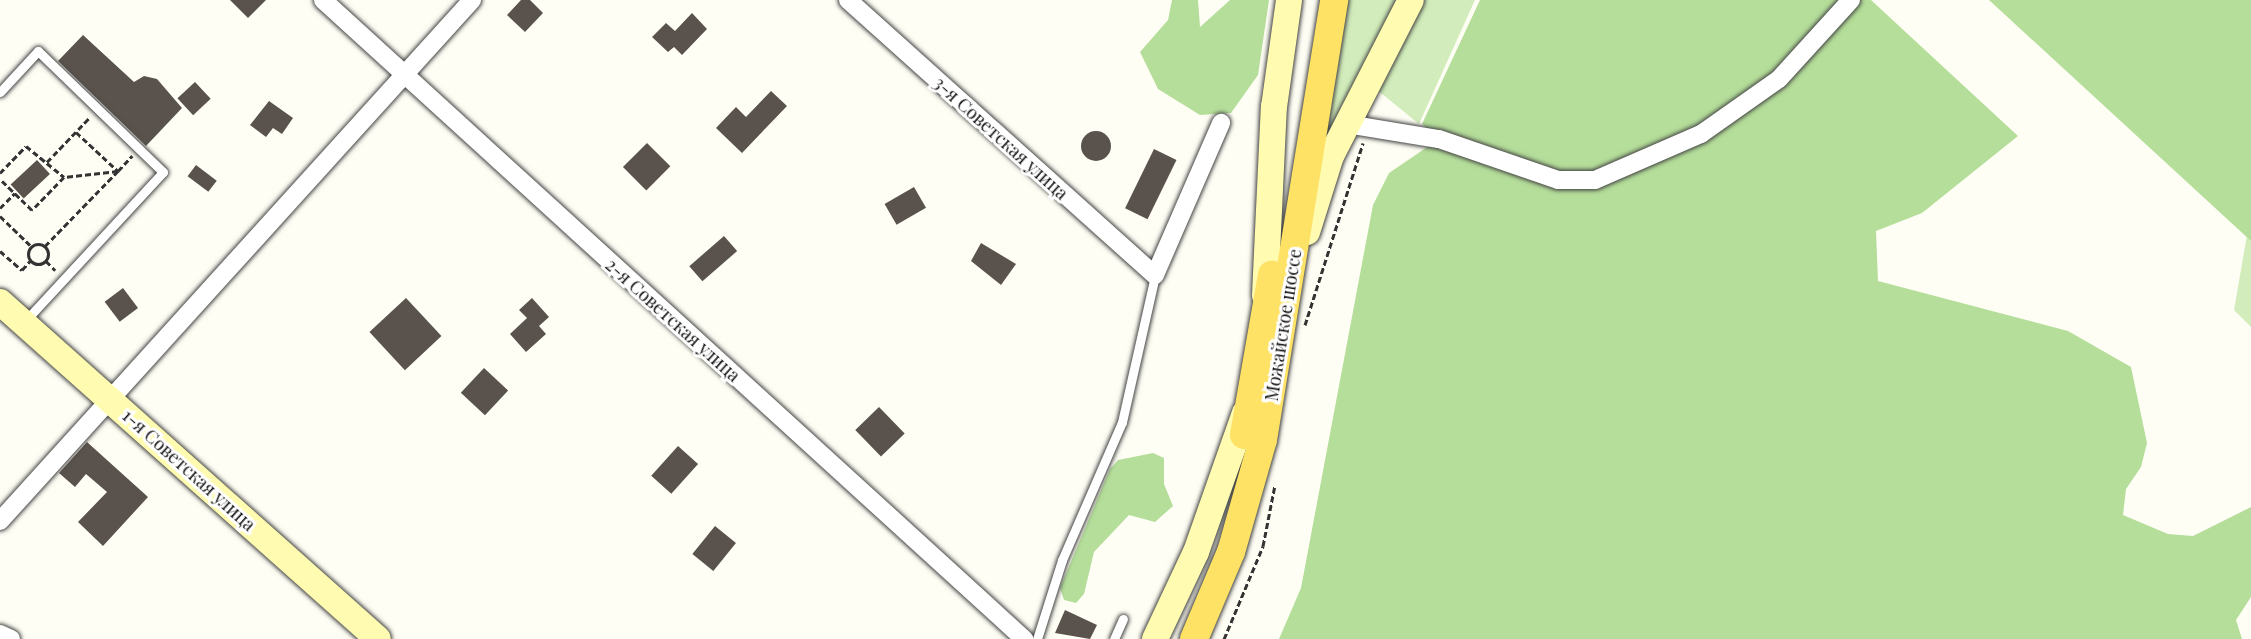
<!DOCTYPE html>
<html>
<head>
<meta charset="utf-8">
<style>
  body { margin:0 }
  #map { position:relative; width:2251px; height:639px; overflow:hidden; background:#fffef5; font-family:"Playfair Display",serif }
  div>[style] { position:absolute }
  .green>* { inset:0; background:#d2edbb }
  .forest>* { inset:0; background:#b5de9a }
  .building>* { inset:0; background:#5a534d; transform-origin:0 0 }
  .round { border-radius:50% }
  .path>* { height:3px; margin-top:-1.5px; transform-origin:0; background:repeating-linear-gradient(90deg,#333 0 6px,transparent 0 9px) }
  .path>.ring { margin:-1.5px; padding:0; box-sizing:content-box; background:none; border:3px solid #333; border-radius:50% }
  .roads { filter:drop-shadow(0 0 2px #444) drop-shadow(0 0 2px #444) }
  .service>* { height:9px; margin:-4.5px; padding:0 4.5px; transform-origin:4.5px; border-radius:4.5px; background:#fff }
  .minor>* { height:18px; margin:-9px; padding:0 9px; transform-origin:9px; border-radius:9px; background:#fff }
  .secondary>* { height:26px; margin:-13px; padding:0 13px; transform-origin:13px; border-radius:13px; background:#fffbb0 }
  .primary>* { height:28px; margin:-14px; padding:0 14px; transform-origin:14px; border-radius:14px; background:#fee266 }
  span { translate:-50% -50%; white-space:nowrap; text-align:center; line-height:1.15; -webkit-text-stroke:6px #fff; paint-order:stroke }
  .street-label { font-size:18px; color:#111 }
</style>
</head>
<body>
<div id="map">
  <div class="green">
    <i style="clip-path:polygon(1342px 0,1405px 0,1316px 176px)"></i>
    <i style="clip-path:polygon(1421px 0,1475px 0,1419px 124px,1376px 89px)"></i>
    <i style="clip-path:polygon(2251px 212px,2251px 327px,2234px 310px)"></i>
  </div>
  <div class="forest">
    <i style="clip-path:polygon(1172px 0,1198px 0,1200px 27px,1230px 0,1269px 0,1258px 75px,1231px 113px,1200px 115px,1158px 89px,1140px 52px,1168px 20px)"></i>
    <i style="clip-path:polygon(1480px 0,1871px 0,2018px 136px,1922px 213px,1876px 231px,1878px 281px,2068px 331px,2131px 367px,2147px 443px,2141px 467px,2126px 489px,2123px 515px,2168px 534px,2193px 536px,2251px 507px,2251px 597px,2236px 620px,2242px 639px,1279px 639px,1301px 588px,1373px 205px,1389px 173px,1439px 139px,1422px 124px)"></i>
    <i style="clip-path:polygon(1989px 0,2251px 0,2251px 241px)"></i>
    <i style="clip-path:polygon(1153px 453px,1164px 458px,1164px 484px,1173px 506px,1155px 522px,1129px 515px,1094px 552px,1084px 594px,1076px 603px,1064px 600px,1060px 588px,1110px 469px,1118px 460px)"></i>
  </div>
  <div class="building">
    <i style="clip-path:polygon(230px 0,266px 0,248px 18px)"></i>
    <i style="clip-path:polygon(521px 0,530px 0,543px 13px,525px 32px,507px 15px)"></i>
    <i style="clip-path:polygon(692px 13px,707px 29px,682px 55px,674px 47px,668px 52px,652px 37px,666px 23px,675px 31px)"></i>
    <i style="clip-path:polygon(83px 35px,134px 82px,144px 76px,157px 79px,182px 108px,146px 146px,58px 61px)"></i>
    <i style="left:195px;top:82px;width:23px;height:24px;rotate:47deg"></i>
    <i style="clip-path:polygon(771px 91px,787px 106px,742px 153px,716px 128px,736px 107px,746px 117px)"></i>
    <i style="clip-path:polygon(269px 101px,293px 118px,282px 134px,273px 128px,266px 137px,250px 125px)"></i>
    <i class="round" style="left:1081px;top:131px;width:30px;height:30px"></i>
    <i style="left:647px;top:143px;width:33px;height:34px;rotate:45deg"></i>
    <i style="left:1154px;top:149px;width:25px;height:66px;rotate:26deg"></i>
    <i style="left:37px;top:160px;width:19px;height:36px;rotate:47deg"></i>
    <i style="left:196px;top:165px;width:26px;height:14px;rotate:37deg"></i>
    <i style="left:914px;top:187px;width:24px;height:34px;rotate:60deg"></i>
    <i style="left:724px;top:236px;width:20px;height:46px;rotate:49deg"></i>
    <i style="clip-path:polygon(981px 243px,1016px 264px,1001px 285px,971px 261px)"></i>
    <i style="left:123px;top:288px;width:25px;height:23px;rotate:53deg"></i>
    <i style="left:406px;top:298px;width:52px;height:50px;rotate:47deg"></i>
    <i style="clip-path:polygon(532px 298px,549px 317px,539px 326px,546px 334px,526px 352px,510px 334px,527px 318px,519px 310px)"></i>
    <i style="left:484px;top:368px;width:33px;height:34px;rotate:43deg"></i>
    <i style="left:879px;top:407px;width:37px;height:33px;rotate:46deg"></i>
    <i style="clip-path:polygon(87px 442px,148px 497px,103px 546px,78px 522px,107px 492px,86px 474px,75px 487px,59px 473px)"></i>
    <i style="left:678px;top:446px;width:27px;height:40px;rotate:42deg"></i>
    <i style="left:715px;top:526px;width:27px;height:36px;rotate:39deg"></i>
    <i style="clip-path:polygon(1065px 610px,1097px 625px,1090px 639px,1055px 633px)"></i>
  </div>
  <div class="path">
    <i style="left:76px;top:132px;width:57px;rotate:42.9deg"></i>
    <i style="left:118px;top:171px;width:21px;rotate:-47deg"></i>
    <i style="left:47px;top:162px;width:62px;rotate:-46.3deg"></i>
    <i style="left:0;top:173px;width:37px;rotate:-46deg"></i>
    <i style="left:26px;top:146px;width:49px;rotate:39.2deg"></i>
    <i style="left:64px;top:177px;width:46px;rotate:134.1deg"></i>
    <i style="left:32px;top:210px;width:45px;rotate:-135.9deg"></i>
    <i style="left:0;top:208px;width:21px;rotate:-45deg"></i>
    <i style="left:0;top:216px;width:43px;rotate:44.1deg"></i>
    <i class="ring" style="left:28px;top:244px;width:17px;height:17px"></i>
    <i style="left:45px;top:246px;width:105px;rotate:-45.8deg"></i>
    <i style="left:118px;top:171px;width:54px;rotate:173.7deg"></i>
    <i style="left:0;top:251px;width:29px;rotate:41deg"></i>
    <i style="left:22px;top:270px;width:12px;rotate:-48deg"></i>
    <i style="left:46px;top:261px;width:13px;rotate:45deg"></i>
    <i style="left:1305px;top:325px;width:191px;rotate:-72.3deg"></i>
    <i style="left:1224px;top:639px;width:101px;rotate:-67.2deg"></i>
    <i style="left:1263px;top:546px;width:62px;rotate:-78.9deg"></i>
  </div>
  <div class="roads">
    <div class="service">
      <i style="left:0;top:92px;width:56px;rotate:-47.2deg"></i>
      <i style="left:38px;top:51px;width:174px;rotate:44.1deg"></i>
      <i style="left:163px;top:172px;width:203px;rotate:132.8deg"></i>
      <i style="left:1037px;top:639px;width:83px;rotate:-72.4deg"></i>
      <i style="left:1062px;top:560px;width:150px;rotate:-66.5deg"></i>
      <i style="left:1122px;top:422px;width:151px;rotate:-77.3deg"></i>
      <i style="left:1114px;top:639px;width:22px;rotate:-66deg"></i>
    </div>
    <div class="minor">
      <i style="left:323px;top:0;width:949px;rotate:42.35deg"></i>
      <i style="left:848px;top:0;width:412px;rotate:41.9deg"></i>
      <i style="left:1155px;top:275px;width:166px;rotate:-66.5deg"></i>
      <i style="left:1347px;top:124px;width:93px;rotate:9.3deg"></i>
      <i style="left:1439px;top:139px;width:126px;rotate:19deg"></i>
      <i style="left:1558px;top:180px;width:37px"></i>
      <i style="left:1595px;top:180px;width:116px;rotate:-23.5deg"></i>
      <i style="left:1701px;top:134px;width:95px;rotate:-35.2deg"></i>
      <i style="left:1779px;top:79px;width:107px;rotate:-47.7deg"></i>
      <i style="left:0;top:521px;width:703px;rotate:-47.82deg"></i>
      <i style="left:0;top:634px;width:12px;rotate:24deg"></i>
    </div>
    <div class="secondary">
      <i style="left:1307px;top:232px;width:80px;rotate:-72.5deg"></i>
      <i style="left:1331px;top:156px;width:175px;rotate:-62.9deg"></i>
      <i style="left:1265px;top:295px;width:188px;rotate:-87.3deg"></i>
      <i style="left:1274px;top:107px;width:108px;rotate:-82deg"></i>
      <i style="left:0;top:302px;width:506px;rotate:41.72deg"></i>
      <i style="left:1155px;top:639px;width:96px;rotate:-64.8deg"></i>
      <i style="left:1196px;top:552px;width:147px;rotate:-70.6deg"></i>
    </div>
    <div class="primary">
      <i style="left:1244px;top:435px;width:163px;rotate:-80.1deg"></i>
      <i style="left:1194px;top:639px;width:95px;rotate:-67deg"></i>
      <i style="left:1231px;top:552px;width:116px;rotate:-74.1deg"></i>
      <i style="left:1263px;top:440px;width:446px;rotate:-80.8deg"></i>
    </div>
  </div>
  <div class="street-label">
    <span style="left:1001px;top:138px;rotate:42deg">3-я Советская улица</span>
    <span style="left:673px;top:320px;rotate:42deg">2-я Советская улица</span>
    <span style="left:1283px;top:325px;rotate:-81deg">Можайское шоссе</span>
    <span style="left:189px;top:470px;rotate:42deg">1-я Советская улица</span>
  </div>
</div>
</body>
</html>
